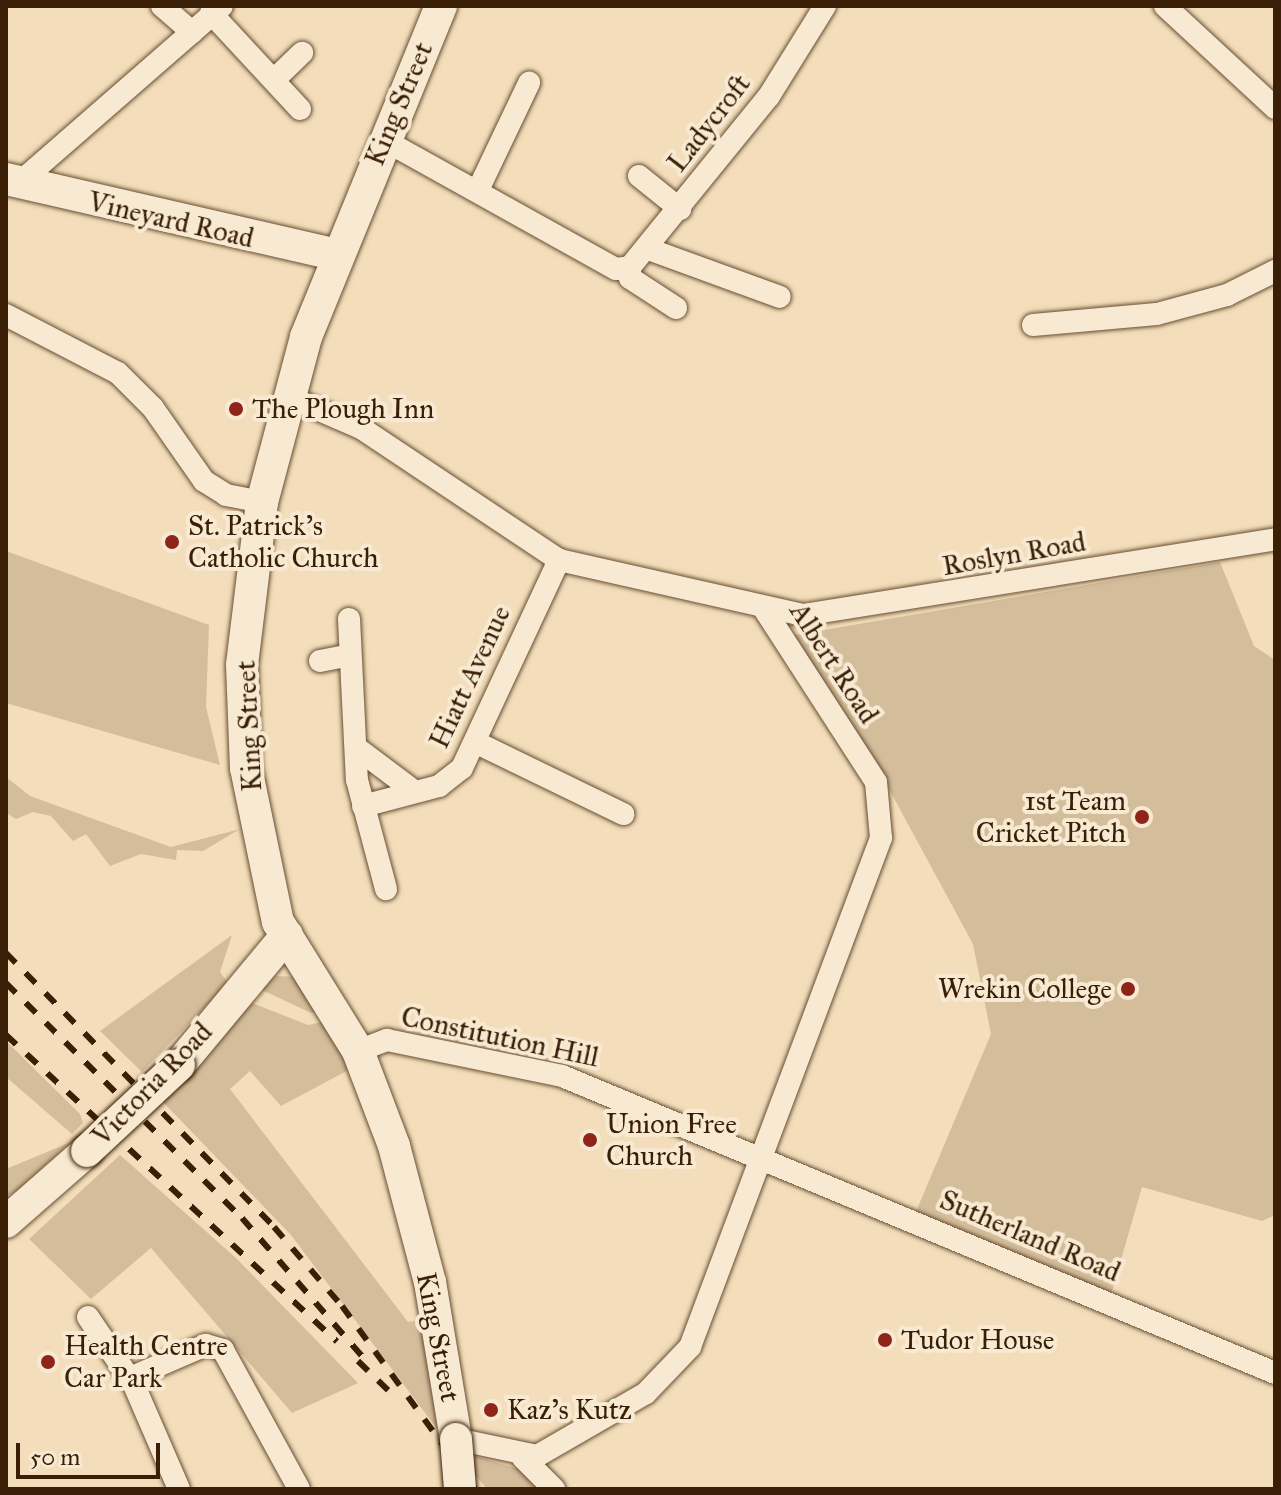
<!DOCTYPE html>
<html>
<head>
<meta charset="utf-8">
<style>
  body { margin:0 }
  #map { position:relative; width:1281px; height:1495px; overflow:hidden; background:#f3ddba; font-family:"IM FELL Great Primer",serif }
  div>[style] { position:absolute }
  .green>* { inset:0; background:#d4bd9b }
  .roads { filter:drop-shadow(0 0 2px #684e32) drop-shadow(0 0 2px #684e32) }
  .street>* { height:22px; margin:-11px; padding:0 11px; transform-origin:11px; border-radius:11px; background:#f7e9d2 }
  .secondary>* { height:32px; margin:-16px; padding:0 16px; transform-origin:16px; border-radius:16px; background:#f7e9d2 }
  .rail>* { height:6px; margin-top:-3px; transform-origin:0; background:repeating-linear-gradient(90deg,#3a1e05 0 14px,transparent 0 28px) }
  .bridges { filter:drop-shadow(0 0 2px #3a1e05) drop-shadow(0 0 2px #3a1e05) }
  .secondary-bridge>* { height:32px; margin:-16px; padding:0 16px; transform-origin:16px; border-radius:16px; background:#f7e9d2 }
  .dots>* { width:22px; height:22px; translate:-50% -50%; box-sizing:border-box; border:4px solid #f7e9d2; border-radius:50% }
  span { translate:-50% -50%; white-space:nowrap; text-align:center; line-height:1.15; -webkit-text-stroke:8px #f7e9d2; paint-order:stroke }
  .street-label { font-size:28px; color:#3a1e05 }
  .poi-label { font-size:28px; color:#3a1e05 }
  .left { translate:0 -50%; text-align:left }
  .right { translate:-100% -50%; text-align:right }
  .frame { position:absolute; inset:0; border:8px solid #3a1e05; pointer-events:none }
  .scale { position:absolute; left:16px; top:1443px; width:144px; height:36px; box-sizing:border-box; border:4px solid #3a1e05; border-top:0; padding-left:10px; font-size:24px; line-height:28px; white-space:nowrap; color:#3a1e05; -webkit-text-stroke:6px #f7e9d2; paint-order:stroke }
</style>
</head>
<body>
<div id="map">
  <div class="green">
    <i style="clip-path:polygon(6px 551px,209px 625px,206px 707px,220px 765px,6px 703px)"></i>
    <i style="clip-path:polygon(1220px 562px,1254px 646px,1275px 660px,1275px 1215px,1262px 1221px,1142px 1187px,1110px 1298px,915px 1214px,991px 1034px,973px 944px,870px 754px,789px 636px)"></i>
    <i style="clip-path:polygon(6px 777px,30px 796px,171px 847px,240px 829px,203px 851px,177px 850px,176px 860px,141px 854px,110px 866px,86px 834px,73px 841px,51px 816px,33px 812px,16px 819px,6px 813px)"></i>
    <i style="clip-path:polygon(232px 935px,220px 972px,228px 983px,142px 1072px,100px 1031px)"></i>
    <i style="clip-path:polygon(276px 976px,299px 977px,324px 1010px,311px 1013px,260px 989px)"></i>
    <i style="clip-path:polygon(252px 1003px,308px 1025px,332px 1020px,354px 1067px,281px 1106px,250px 1071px,230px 1089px,408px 1322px,419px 1320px,444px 1438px,291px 1235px,163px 1102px)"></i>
    <i style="clip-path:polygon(6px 1041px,80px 1114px,83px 1123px,72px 1134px,6px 1077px)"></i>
    <i style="clip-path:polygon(71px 1142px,17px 1191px,6px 1196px,6px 1169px)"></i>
    <i style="clip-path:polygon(120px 1155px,237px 1259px,358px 1383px,292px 1413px,151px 1248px,91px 1299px,29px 1239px)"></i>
    <i style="clip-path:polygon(475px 1456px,522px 1470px,540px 1489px,487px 1489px,472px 1471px)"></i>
  </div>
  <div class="roads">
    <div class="street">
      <i style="left:162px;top:6px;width:40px;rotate:41deg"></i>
      <i style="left:1165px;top:6px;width:150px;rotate:42.8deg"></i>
      <i style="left:211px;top:13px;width:131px;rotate:47.2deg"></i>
      <i style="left:277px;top:77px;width:35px;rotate:-44deg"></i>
      <i style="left:384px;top:140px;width:265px;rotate:29.1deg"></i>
      <i style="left:616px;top:269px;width:14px;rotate:-8deg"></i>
      <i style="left:630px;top:267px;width:220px;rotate:-50.9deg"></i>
      <i style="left:769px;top:96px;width:106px;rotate:-58.1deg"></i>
      <i style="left:639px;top:176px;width:53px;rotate:38.8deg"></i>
      <i style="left:19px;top:183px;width:269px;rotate:-41.1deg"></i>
      <i style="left:478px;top:190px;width:119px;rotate:-64.5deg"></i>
      <i style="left:651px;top:250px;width:137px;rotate:20deg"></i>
      <i style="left:630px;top:267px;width:11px;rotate:90deg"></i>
      <i style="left:630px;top:278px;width:55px;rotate:33.1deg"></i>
      <i style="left:6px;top:315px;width:126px;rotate:27.4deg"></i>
      <i style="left:118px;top:373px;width:49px;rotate:45deg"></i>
      <i style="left:153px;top:408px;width:89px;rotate:55.1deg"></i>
      <i style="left:204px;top:481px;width:26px;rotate:32deg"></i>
      <i style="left:226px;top:495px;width:37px;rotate:11deg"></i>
      <i style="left:1033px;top:325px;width:124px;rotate:-5.1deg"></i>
      <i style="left:1157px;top:314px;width:73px;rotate:-15.2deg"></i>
      <i style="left:1227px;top:295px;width:54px;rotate:-26.6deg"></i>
      <i style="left:289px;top:397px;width:78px;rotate:23.3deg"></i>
      <i style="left:361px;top:428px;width:238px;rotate:33.7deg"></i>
      <i style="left:559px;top:560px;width:250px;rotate:12.7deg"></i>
      <i style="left:803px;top:615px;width:478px;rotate:-9.1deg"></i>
      <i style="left:349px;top:619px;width:161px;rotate:87.2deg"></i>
      <i style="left:357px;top:780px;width:113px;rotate:75.1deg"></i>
      <i style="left:320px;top:661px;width:26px;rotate:-11deg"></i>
      <i style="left:475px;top:742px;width:165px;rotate:25.9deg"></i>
      <i style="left:358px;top:749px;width:65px;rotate:36.9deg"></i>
      <i style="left:363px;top:806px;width:79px;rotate:-14.7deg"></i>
      <i style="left:439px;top:786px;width:29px;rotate:-38deg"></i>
      <i style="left:462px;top:768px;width:230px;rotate:-65deg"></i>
      <i style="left:358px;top:1051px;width:31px;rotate:-21deg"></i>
      <i style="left:387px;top:1040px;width:179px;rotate:11.6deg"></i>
      <i style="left:562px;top:1076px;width:772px;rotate:22.61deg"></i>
      <i style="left:88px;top:1317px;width:82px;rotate:55.9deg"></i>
      <i style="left:134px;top:1385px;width:113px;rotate:66.6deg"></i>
      <i style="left:130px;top:1378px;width:83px;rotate:-23.5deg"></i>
      <i style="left:206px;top:1345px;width:18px;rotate:16deg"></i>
      <i style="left:223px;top:1350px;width:158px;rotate:61.3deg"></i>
      <i style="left:456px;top:1439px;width:83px;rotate:11.9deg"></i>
      <i style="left:537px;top:1456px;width:126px;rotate:-30deg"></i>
      <i style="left:646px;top:1393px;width:64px;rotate:-46.3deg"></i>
      <i style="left:690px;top:1347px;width:544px;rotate:-69.43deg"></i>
      <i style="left:881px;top:838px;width:56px;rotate:-95.1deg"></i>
      <i style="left:876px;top:782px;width:208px;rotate:-122.9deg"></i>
      <i style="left:523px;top:1458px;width:44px;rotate:45deg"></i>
    </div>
    <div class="secondary">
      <i style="left:441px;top:6px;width:357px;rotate:112.2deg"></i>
      <i style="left:306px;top:337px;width:171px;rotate:104.9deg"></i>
      <i style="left:262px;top:502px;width:164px;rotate:97deg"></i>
      <i style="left:242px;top:665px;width:103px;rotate:87.8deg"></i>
      <i style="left:246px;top:768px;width:157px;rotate:78.3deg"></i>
      <i style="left:278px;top:922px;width:152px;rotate:58.2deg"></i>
      <i style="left:358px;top:1051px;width:102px;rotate:69.2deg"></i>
      <i style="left:394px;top:1146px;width:141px;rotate:75.2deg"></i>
      <i style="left:430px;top:1282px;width:159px;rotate:80.6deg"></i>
      <i style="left:6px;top:179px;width:340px;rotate:12.9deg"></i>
      <i style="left:179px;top:1065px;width:169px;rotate:-50.3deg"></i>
      <i style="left:6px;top:1222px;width:108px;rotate:-41.2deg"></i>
    </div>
  </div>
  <div class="rail">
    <i style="left:6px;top:953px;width:383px;rotate:45.6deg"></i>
    <i style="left:274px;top:1227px;width:104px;rotate:49.3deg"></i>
    <i style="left:342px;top:1306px;width:226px;rotate:54deg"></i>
    <i style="left:6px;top:983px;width:333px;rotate:44.9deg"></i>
    <i style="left:242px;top:1218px;width:195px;rotate:49deg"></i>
    <i style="left:6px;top:1035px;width:451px;rotate:42.8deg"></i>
    <i style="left:358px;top:1361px;width:49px;rotate:44.2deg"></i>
  </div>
  <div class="bridges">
    <div class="secondary-bridge">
      <i style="left:87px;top:1151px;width:126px;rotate:-43.1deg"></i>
      <i style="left:456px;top:1439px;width:50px;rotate:85.4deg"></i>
    </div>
  </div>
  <div class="dots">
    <i style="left:236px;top:409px;background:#8f2418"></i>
    <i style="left:172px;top:542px;background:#8f2418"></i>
    <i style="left:1142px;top:817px;background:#8f2418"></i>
    <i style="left:1128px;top:989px;background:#8f2418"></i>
    <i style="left:590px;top:1140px;background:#8f2418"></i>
    <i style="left:885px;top:1340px;background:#8f2418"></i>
    <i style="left:48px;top:1362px;background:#8f2418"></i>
    <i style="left:491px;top:1410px;background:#8f2418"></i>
  </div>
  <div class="street-label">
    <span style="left:399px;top:104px;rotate:-67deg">King Street</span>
    <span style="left:709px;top:123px;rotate:-52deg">Ladycroft</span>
    <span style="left:171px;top:220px;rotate:13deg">Vineyard Road</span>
    <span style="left:1014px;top:554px;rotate:-10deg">Roslyn Road</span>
    <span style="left:834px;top:663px;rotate:57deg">Albert Road</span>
    <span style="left:470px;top:677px;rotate:-65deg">Hiatt Avenue</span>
    <span style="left:249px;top:726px;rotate:-93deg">King Street</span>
    <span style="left:500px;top:1037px;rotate:12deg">Constitution Hill</span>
    <span style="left:152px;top:1084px;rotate:-46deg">Victoria Road</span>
    <span style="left:1030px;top:1236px;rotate:23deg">Sutherland Road</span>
    <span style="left:438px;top:1337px;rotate:79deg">King Street</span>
  </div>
  <div class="poi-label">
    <span class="left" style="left:252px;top:409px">The Plough Inn</span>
    <span class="left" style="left:188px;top:542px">St. Patrick's<br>Catholic Church</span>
    <span class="right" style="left:1126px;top:817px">1st Team<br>Cricket Pitch</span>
    <span class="right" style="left:1112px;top:989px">Wrekin College</span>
    <span class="left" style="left:606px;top:1140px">Union Free<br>Church</span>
    <span class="left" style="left:901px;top:1340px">Tudor House</span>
    <span class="left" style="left:64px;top:1362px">Health Centre<br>Car Park</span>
    <span class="left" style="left:507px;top:1410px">Kaz's Kutz</span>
  </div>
  <div class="frame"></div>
  <div class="scale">50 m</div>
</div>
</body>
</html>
